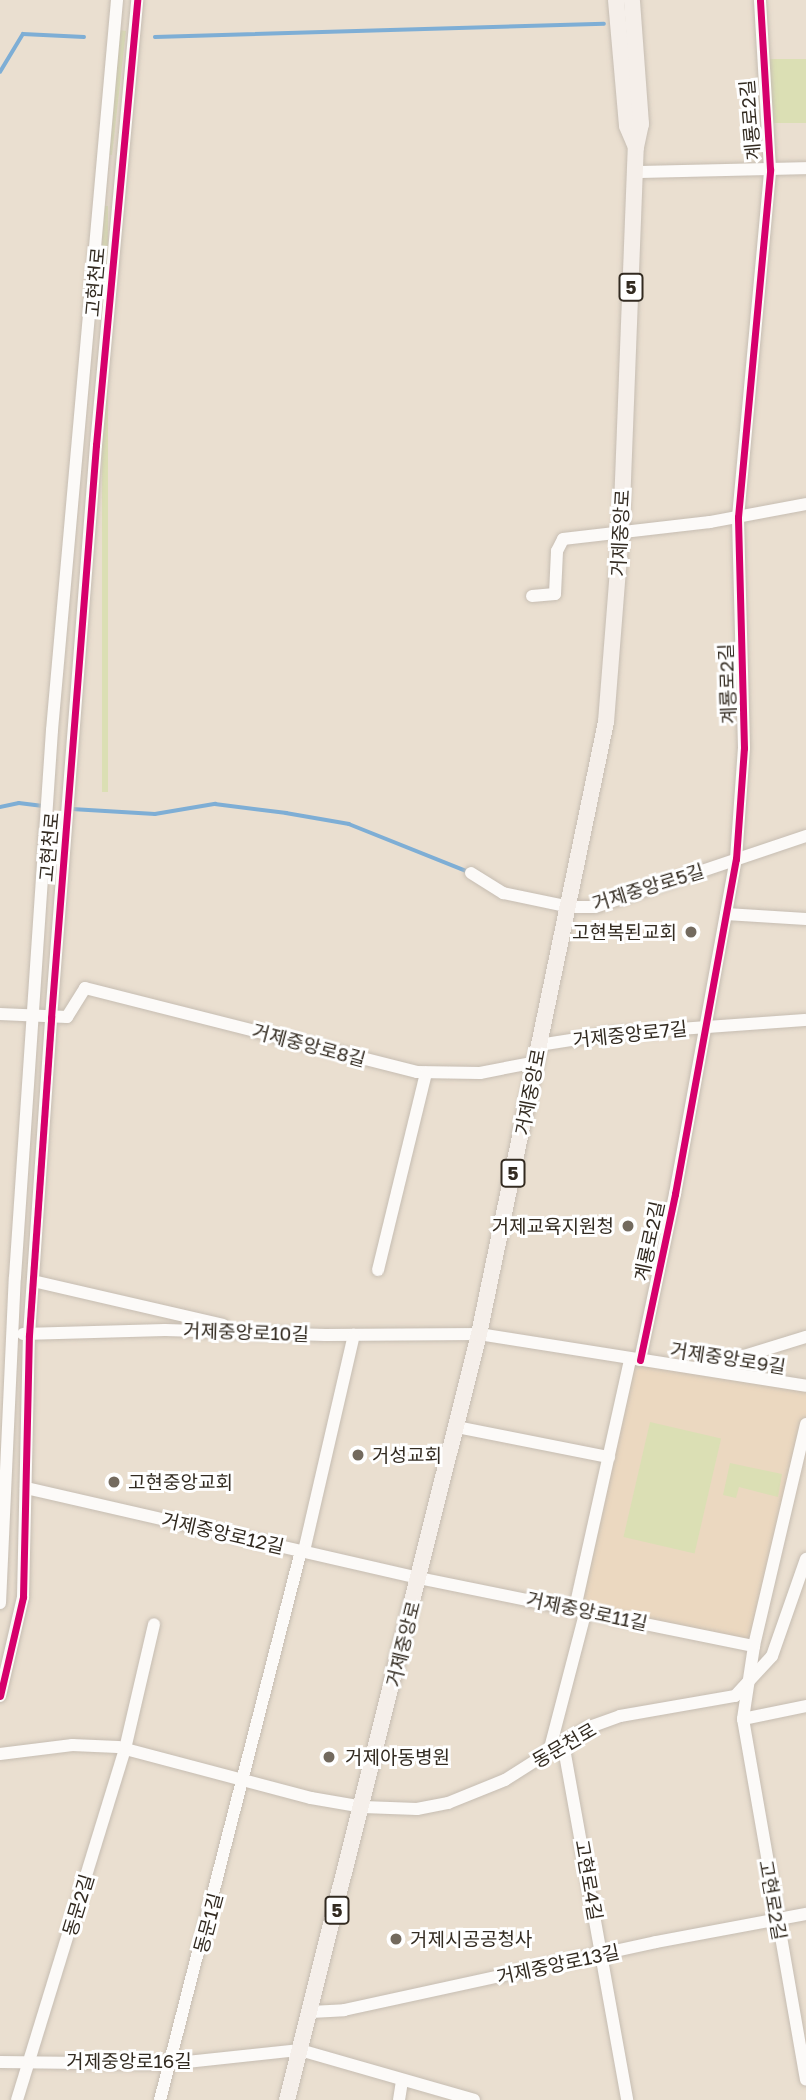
<!DOCTYPE html>
<html>
<head>
<meta charset="utf-8">
<style>
  body { margin:0 }
  #map { position:relative; width:806px; height:2100px; overflow:hidden; background:#eadfd0; font-family:"Golos Text","Noto Sans KR",sans-serif }
  div>[style] { position:absolute }
  .built>* { inset:0; background:#ebd8c0 }
  .green>* { inset:0; background:#dbdfb4; transform-origin:0 0 }
  .stream>* { height:3.5px; margin:-1.75px; padding:0 1.75px; transform-origin:1.75px; border-radius:1.75px; background:#7eaed5 }
  .roads { filter:drop-shadow(0 0 2px #c6bdb2) drop-shadow(0 0 2px #c6bdb2) }
  .minor>* { height:12px; margin:-6px; padding:0 6px; transform-origin:6px; border-radius:6px; background:#fcfaf8 }
  .major>* { height:16px; margin:-8px; padding:0 8px; transform-origin:8px; border-radius:8px; background:#f5efea }
  .cycleway>* { height:7px; margin:-3.5px; padding:0 3.5px; transform-origin:3.5px; border-radius:3.5px; background:#d6006c }
  .dots>* { width:19px; height:19px; translate:-50% -50%; box-sizing:border-box; border:4px solid #fff; border-radius:50% }
  span { translate:-50% -50%; white-space:nowrap; text-align:center; line-height:1.15; -webkit-text-stroke:6px #fff; paint-order:stroke }
  .shield-label span { padding:2px 5px; background:#fff; border:2px solid; border-radius:5px; -webkit-text-stroke-width:0 }
  .shield-label { font-size:18px; color:#332b21; font-weight:700 }
  .street-label { font-size:19px; color:#332b21 }
  .poi-label { font-size:19px; color:#332b21 }
  .right { translate:-100% -50%; text-align:right }
  .left { translate:0 -50%; text-align:left }
</style>
</head>
<body>
<div id="map">
  <div class="built">
    <i style="clip-path:polygon(630px 1359px,806px 1386px,806px 1424px,754px 1646px,575px 1608px)"></i>
  </div>
  <div class="green">
    <i style="clip-path:polygon(120px 30px,126px 31px,112px 155px,107px 155px)"></i>
    <i style="left:806px;top:59px;width:64px;height:45px;rotate:90deg"></i>
    <i style="left:102px;top:206px;width:6px;height:586px"></i>
    <i style="left:650px;top:1422px;width:73px;height:118px;rotate:13deg"></i>
    <i style="clip-path:polygon(730px 1463px,782px 1474px,778px 1497px,739px 1487px,736px 1498px,723px 1495px)"></i>
  </div>
  <div class="stream">
    <i style="left:155px;top:37px;width:449px;rotate:-1.7deg"></i>
    <i style="left:0;top:72px;width:44px;rotate:-58.8deg"></i>
    <i style="left:23px;top:34px;width:61px;rotate:2.8deg"></i>
    <i style="left:0;top:807px;width:19px;rotate:-12deg"></i>
    <i style="left:19px;top:803px;width:24px;rotate:7deg"></i>
    <i style="left:72px;top:809px;width:83px;rotate:3.4deg"></i>
    <i style="left:155px;top:814px;width:61px;rotate:-9.5deg"></i>
    <i style="left:215px;top:804px;width:72px;rotate:7.2deg"></i>
    <i style="left:286px;top:813px;width:64px;rotate:9.9deg"></i>
    <i style="left:349px;top:824px;width:129px;rotate:21.8deg"></i>
  </div>
  <div class="roads">
    <div class="minor">
      <i style="left:635px;top:172px;width:171px;rotate:-1.3deg"></i>
      <i style="left:532px;top:596px;width:23px;rotate:-5deg"></i>
      <i style="left:555px;top:594px;width:43px;rotate:-87.3deg"></i>
      <i style="left:557px;top:551px;width:13px;rotate:-63deg"></i>
      <i style="left:563px;top:539px;width:148px;rotate:-6.6deg"></i>
      <i style="left:710px;top:522px;width:98px;rotate:-10.6deg"></i>
      <i style="left:471px;top:873px;width:38px;rotate:32deg"></i>
      <i style="left:503px;top:893px;width:68px;rotate:11.8deg"></i>
      <i style="left:570px;top:907px;width:25px"></i>
      <i style="left:595px;top:907px;width:223px;rotate:-18.6deg"></i>
      <i style="left:726px;top:914px;width:80px;rotate:3.6deg"></i>
      <i style="left:0;top:1014px;width:67px;rotate:2.6deg"></i>
      <i style="left:67px;top:1017px;width:34px;rotate:-58deg"></i>
      <i style="left:85px;top:988px;width:342px;rotate:14.2deg"></i>
      <i style="left:417px;top:1072px;width:63px;rotate:0.9deg"></i>
      <i style="left:480px;top:1073px;width:57px;rotate:-11.1deg"></i>
      <i style="left:539px;top:1045px;width:71px;rotate:-8.9deg"></i>
      <i style="left:609px;top:1034px;width:197px;rotate:-4.1deg"></i>
      <i style="left:378px;top:1270px;width:203px;rotate:-76.3deg"></i>
      <i style="left:33px;top:1281px;width:195px;rotate:13deg"></i>
      <i style="left:23px;top:1334px;width:142px;rotate:-1.6deg"></i>
      <i style="left:165px;top:1330px;width:160px;rotate:1.8deg"></i>
      <i style="left:325px;top:1335px;width:154px;rotate:-0.4deg"></i>
      <i style="left:479px;top:1334px;width:331px;rotate:9deg"></i>
      <i style="left:640px;top:1360px;width:170px;rotate:-78.1deg"></i>
      <i style="left:675px;top:1194px;width:341px;rotate:-79.7deg"></i>
      <i style="left:736px;top:859px;width:111px;rotate:-85.9deg"></i>
      <i style="left:744px;top:748px;width:231px;rotate:-91.5deg"></i>
      <i style="left:738px;top:517px;width:349px;rotate:-84.7deg"></i>
      <i style="left:770px;top:169px;width:169px;rotate:-93.4deg"></i>
      <i style="left:705px;top:1368px;width:106px;rotate:-17.1deg"></i>
      <i style="left:806px;top:1424px;width:228px;rotate:103.2deg"></i>
      <i style="left:754px;top:1646px;width:74px;rotate:98.6deg"></i>
      <i style="left:743px;top:1719px;width:366px;rotate:80.1deg"></i>
      <i style="left:457px;top:1427px;width:155px;rotate:11.2deg"></i>
      <i style="left:26px;top:1488px;width:403px;rotate:12.9deg"></i>
      <i style="left:419px;top:1578px;width:342px;rotate:11.5deg"></i>
      <i style="left:304px;top:1551px;width:222px;rotate:-77deg"></i>
      <i style="left:0;top:1603px;width:326px;rotate:-87.4deg"></i>
      <i style="left:15px;top:1277px;width:548px;rotate:-86.13deg"></i>
      <i style="left:52px;top:730px;width:733px;rotate:-84.91deg"></i>
      <i style="left:575px;top:1608px;width:255px;rotate:-77.5deg"></i>
      <i style="left:0;top:1696px;width:102px;rotate:-76.9deg"></i>
      <i style="left:23px;top:1597px;width:262px;rotate:-88.7deg"></i>
      <i style="left:29px;top:1335px;width:318px;rotate:-86deg"></i>
      <i style="left:51px;top:1018px;width:575px;rotate:-85.51deg"></i>
      <i style="left:96px;top:445px;width:447px;rotate:-84.7deg"></i>
      <i style="left:743px;top:1719px;width:64px;rotate:-11.7deg"></i>
      <i style="left:563px;top:1743px;width:363px;rotate:79.8deg"></i>
      <i style="left:549px;top:1752px;width:147px;rotate:-75.4deg"></i>
      <i style="left:0;top:1754px;width:73px;rotate:-7.1deg"></i>
      <i style="left:72px;top:1745px;width:46px;rotate:2.5deg"></i>
      <i style="left:118px;top:1747px;width:200px;rotate:14.8deg"></i>
      <i style="left:311px;top:1798px;width:53px;rotate:9.8deg"></i>
      <i style="left:363px;top:1807px;width:54px;rotate:2.1deg"></i>
      <i style="left:417px;top:1809px;width:32px;rotate:-11deg"></i>
      <i style="left:448px;top:1803px;width:61px;rotate:-22deg"></i>
      <i style="left:505px;top:1780px;width:97px;rotate:-32.4deg"></i>
      <i style="left:587px;top:1728px;width:35px;rotate:-20deg"></i>
      <i style="left:620px;top:1716px;width:117px;rotate:-9.9deg"></i>
      <i style="left:735px;top:1696px;width:54px;rotate:-47.2deg"></i>
      <i style="left:772px;top:1656px;width:103px;rotate:-70.7deg"></i>
      <i style="left:311px;top:2012px;width:33px;rotate:-3deg"></i>
      <i style="left:344px;top:2010px;width:319px;rotate:-12.3deg"></i>
      <i style="left:656px;top:1942px;width:153px;rotate:-10.6deg"></i>
      <i style="left:0;top:2062px;width:168px;rotate:0.7deg"></i>
      <i style="left:168px;top:2064px;width:133px;rotate:-6.1deg"></i>
      <i style="left:300px;top:2050px;width:181px;rotate:16deg"></i>
      <i style="left:17px;top:2100px;width:367px;rotate:-72.9deg"></i>
      <i style="left:125px;top:1749px;width:128px;rotate:-76.9deg"></i>
      <i style="left:160px;top:2100px;width:567px;rotate:-75.6deg"></i>
      <i style="left:399px;top:2100px;width:19px;rotate:-81deg"></i>
    </div>
    <div class="major">
      <i style="left:616px;top:0;width:126px;rotate:85deg"></i>
      <i style="left:627px;top:126px;width:23px;rotate:67deg"></i>
      <i style="left:287px;top:2100px;width:790px;rotate:-75.93deg"></i>
      <i style="left:479px;top:1334px;width:625px;rotate:-78.28deg"></i>
      <i style="left:606px;top:722px;width:191px;rotate:-85.5deg"></i>
      <i style="left:621px;top:532px;width:385px;rotate:-87.8deg"></i>
      <i style="left:636px;top:147px;width:24px;rotate:-78deg"></i>
      <i style="left:641px;top:124px;width:124px;rotate:-94.2deg"></i>
    </div>
  </div>
  <div class="cycleway">
    <i style="left:640px;top:1360px;width:170px;rotate:-78.1deg"></i>
    <i style="left:675px;top:1194px;width:341px;rotate:-79.7deg"></i>
    <i style="left:736px;top:859px;width:111px;rotate:-85.9deg"></i>
    <i style="left:744px;top:748px;width:231px;rotate:-91.5deg"></i>
    <i style="left:738px;top:517px;width:349px;rotate:-84.7deg"></i>
    <i style="left:770px;top:169px;width:169px;rotate:-93.4deg"></i>
    <i style="left:0;top:1696px;width:102px;rotate:-76.9deg"></i>
    <i style="left:23px;top:1597px;width:262px;rotate:-88.7deg"></i>
    <i style="left:29px;top:1335px;width:318px;rotate:-86deg"></i>
    <i style="left:51px;top:1018px;width:575px;rotate:-85.51deg"></i>
    <i style="left:96px;top:445px;width:447px;rotate:-84.7deg"></i>
  </div>
  <div class="dots">
    <i style="left:691px;top:932px;background:#736a5e"></i>
    <i style="left:628px;top:1226px;background:#736a5e"></i>
    <i style="left:358px;top:1455px;background:#736a5e"></i>
    <i style="left:114px;top:1482px;background:#736a5e"></i>
    <i style="left:329px;top:1757px;background:#736a5e"></i>
    <i style="left:396px;top:1939px;background:#736a5e"></i>
  </div>
  <div class="shield-label">
    <span style="left:631px;top:287px">5</span>
    <span style="left:513px;top:1173px">5</span>
    <span style="left:337px;top:1910px">5</span>
  </div>
  <div class="street-label">
    <span style="left:750px;top:120px;rotate:-95deg">계룡로2길</span>
    <span style="left:95px;top:282px;rotate:-85deg">고현천로</span>
    <span style="left:620px;top:533px;rotate:-87deg">거제중앙로</span>
    <span style="left:727px;top:684px;rotate:-92deg">계룡로2길</span>
    <span style="left:49px;top:847px;rotate:-85deg">고현천로</span>
    <span style="left:648px;top:887px;rotate:-17deg">거제중앙로5길</span>
    <span style="left:630px;top:1034px;rotate:-6deg">거제중앙로7길</span>
    <span style="left:309px;top:1045px;rotate:15deg">거제중앙로8길</span>
    <span style="left:530px;top:1092px;rotate:-79deg">거제중앙로</span>
    <span style="left:649px;top:1241px;rotate:-78deg">계룡로2길</span>
    <span style="left:246px;top:1332px;rotate:2deg">거제중앙로10길</span>
    <span style="left:728px;top:1358px;rotate:9deg">거제중앙로9길</span>
    <span style="left:223px;top:1533px;rotate:13deg">거제중앙로12길</span>
    <span style="left:587px;top:1611px;rotate:12deg">거제중앙로11길</span>
    <span style="left:403px;top:1644px;rotate:-76deg">거제중앙로</span>
    <span style="left:564px;top:1745px;rotate:-30deg">동문천로</span>
    <span style="left:589px;top:1880px;rotate:80deg">고현로4길</span>
    <span style="left:773px;top:1900px;rotate:80deg">고현로2길</span>
    <span style="left:78px;top:1905px;rotate:-73deg">동문2길</span>
    <span style="left:208px;top:1923px;rotate:-75deg">동문1길</span>
    <span style="left:558px;top:1964px;rotate:-12deg">거제중앙로13길</span>
    <span style="left:129px;top:2061px">거제중앙로16길</span>
  </div>
  <div class="poi-label">
    <span class="right" style="left:677px;top:932px">고현복된교회</span>
    <span class="right" style="left:614px;top:1226px">거제교육지원청</span>
    <span class="left" style="left:372px;top:1455px">거성교회</span>
    <span class="left" style="left:128px;top:1482px">고현중앙교회</span>
    <span class="left" style="left:345px;top:1757px">거제아동병원</span>
    <span class="left" style="left:410px;top:1939px">거제시공공청사</span>
  </div>
</div>
</body>
</html>
